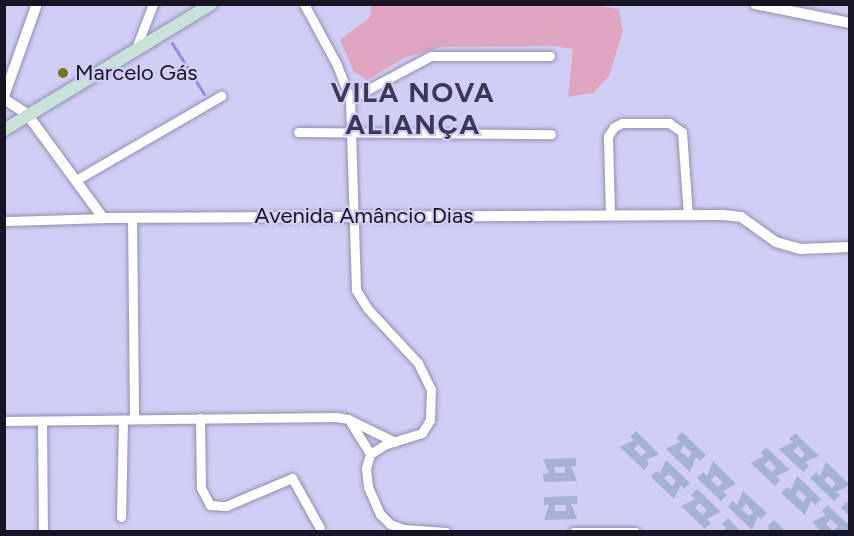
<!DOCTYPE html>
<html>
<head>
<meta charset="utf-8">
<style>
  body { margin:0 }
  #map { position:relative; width:854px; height:536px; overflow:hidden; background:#d1cef5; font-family:Figtree,sans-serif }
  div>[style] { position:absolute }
  .green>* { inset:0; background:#e0a5c0 }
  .stream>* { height:3px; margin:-1.5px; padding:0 1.5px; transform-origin:1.5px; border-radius:1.5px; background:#978be0 }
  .building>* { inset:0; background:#a4b2d6 }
  .roads { filter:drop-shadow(0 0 2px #928fb4) drop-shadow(0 0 2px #928fb4) }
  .minor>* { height:9px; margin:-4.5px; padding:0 4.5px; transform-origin:4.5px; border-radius:4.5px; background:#fff }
  .tertiary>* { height:10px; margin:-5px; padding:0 5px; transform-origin:5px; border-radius:5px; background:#fff }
  .secondary>* { height:12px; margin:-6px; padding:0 6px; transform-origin:6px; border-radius:6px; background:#c6e2d9 }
  .dots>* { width:16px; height:16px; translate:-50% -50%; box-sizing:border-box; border:3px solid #d1cef5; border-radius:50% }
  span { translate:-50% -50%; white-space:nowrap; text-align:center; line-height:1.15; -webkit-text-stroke:4.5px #d1cef5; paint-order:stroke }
  .poi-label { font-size:22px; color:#171523 }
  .left { translate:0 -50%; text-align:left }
  .street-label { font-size:22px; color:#171523 }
  .district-label { font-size:28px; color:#3b3756; font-weight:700; letter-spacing:1.5px }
  .frame { position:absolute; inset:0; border:6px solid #171523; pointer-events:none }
</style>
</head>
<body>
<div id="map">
  <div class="green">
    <i style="clip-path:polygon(371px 4px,593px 5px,619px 9px,623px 31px,609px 76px,593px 93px,568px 97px,573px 49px,553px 46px,441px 47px,406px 57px,367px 80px,354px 72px,340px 40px,370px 17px)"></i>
  </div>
  <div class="stream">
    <i style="left:172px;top:43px;width:60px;rotate:57.9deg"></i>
  </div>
  <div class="building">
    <i style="clip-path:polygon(evenodd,636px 431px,659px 454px,646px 460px,649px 464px,644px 470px,620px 447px,634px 440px,630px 437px,636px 431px,638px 444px,646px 452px,641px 456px,634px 449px,638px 444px)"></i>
    <i style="clip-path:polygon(evenodd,682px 432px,706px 455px,700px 461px,696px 457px,690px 472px,666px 449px,680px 442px,676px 438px,682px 432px,684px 446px,692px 453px,688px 458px,680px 451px,684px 446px)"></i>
    <i style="clip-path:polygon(evenodd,795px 433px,819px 456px,805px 462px,809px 466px,803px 472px,779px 449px,793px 442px,789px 439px,795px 433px,798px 446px,805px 454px,801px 458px,793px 451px,798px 446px)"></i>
    <i style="clip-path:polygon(evenodd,766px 447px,790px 470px,776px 476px,780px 480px,775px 486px,751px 463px,764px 456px,761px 453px,766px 447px,769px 460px,776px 468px,772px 472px,764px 465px,769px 460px)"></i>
    <i style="clip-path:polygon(evenodd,576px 458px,576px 466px,571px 466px,577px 481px,544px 482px,543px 474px,549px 473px,543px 459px,576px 458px,554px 467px,565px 467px,565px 473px,555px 473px,554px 467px)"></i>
    <i style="clip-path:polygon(evenodd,666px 460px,690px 483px,684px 489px,681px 485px,674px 499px,651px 477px,656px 471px,660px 474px,666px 460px,669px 474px,676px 481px,672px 486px,664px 478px,669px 474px)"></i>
    <i style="clip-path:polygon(evenodd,713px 461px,736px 484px,723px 491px,727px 495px,721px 501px,697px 478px,703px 472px,707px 476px,713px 461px,715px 475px,723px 483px,718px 487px,711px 480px,715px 475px)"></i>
    <i style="clip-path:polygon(evenodd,826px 462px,850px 485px,836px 492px,840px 495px,834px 501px,810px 478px,816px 472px,820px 476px,826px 462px,828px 476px,836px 483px,832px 488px,824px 480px,828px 476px)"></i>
    <i style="clip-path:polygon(evenodd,797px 476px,821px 499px,815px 505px,811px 501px,805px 515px,781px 493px,787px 487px,791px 490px,797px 476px,799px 490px,807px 497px,803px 502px,795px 494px,799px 490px)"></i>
    <i style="clip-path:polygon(evenodd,697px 489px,721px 512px,707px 519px,711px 523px,705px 529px,681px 506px,695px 499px,691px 495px,697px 489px,699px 503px,707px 510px,703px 515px,695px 508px,699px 503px)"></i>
    <i style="clip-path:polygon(evenodd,743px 491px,767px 513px,761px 519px,758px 516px,752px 530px,728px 507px,733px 501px,737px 505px,743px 491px,746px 504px,753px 512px,749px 516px,741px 509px,746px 504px)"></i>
    <i style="clip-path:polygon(evenodd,577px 496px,577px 504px,571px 504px,577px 519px,544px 520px,549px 505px,544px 505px,544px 497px,577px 496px,555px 505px,566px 505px,566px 511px,555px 511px,555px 505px)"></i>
    <i style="clip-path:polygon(846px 502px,850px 505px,850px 516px,841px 508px)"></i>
    <i style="clip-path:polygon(evenodd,827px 505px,850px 526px,848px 532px,822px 532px,812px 522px,826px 515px,822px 511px,827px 505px,830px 519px,838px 526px,833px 531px,826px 524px,830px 519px)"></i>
    <i style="clip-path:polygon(728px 518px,741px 532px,722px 532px,726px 528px,722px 524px)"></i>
    <i style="clip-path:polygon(774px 520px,786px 532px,770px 532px,768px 526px)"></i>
  </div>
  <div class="roads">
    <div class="minor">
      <i style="left:304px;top:4px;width:69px;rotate:61.6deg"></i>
      <i style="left:337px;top:65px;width:36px;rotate:69deg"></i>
      <i style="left:350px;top:99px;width:191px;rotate:88.2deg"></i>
      <i style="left:356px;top:290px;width:22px;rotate:58deg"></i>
      <i style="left:368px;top:309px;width:74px;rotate:47.2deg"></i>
      <i style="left:418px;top:363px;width:30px;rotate:64deg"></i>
      <i style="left:431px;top:390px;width:30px;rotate:92deg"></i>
      <i style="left:430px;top:420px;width:15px;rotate:122deg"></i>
      <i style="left:422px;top:433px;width:38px;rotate:163deg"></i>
      <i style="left:386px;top:444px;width:19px;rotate:148deg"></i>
      <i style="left:370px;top:454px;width:15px;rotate:106deg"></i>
      <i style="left:366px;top:468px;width:19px;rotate:84deg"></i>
      <i style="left:368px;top:487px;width:30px;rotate:66deg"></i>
      <i style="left:380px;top:514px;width:14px;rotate:45deg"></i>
      <i style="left:390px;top:524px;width:15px;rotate:20deg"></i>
      <i style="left:404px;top:529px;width:42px;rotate:4.1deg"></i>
      <i style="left:136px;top:48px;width:47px;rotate:-68.9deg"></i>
      <i style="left:350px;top:99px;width:92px;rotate:-28deg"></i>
      <i style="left:431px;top:56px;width:119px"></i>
      <i style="left:298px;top:132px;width:253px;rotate:0.5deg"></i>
      <i style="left:76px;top:180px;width:168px;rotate:-30.1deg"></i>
      <i style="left:610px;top:215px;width:79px;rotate:-91.5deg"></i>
      <i style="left:608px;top:136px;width:11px;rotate:-56deg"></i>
      <i style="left:614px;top:127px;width:9px;rotate:-27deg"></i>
      <i style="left:622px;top:123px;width:47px"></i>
      <i style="left:669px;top:123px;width:16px;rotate:35deg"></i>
      <i style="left:682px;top:132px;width:83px;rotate:85.9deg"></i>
      <i style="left:132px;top:217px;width:202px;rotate:89.4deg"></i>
      <i style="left:4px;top:221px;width:99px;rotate:-1.7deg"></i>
      <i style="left:200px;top:418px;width:70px;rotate:89.2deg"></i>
      <i style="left:201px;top:488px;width:19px;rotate:62deg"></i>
      <i style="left:210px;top:505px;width:16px;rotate:4deg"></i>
      <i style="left:226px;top:506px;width:72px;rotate:-23deg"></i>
      <i style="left:292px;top:478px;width:57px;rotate:60.8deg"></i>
      <i style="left:4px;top:421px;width:332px;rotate:-0.7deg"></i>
      <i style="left:336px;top:417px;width:12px;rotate:9deg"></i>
      <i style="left:348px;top:419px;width:52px;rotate:26.1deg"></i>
      <i style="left:42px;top:421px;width:111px;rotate:89.5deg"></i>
      <i style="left:351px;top:423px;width:36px;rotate:58deg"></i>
      <i style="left:121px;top:517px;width:97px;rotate:-88.8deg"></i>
      <i style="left:574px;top:532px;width:61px"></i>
    </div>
    <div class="tertiary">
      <i style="left:755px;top:4px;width:97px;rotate:11.3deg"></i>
      <i style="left:4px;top:96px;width:98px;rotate:-70.3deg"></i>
      <i style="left:4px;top:99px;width:27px;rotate:33deg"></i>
      <i style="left:27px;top:114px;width:129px;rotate:53.8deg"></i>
      <i style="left:103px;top:218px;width:620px;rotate:-0.28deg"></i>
      <i style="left:723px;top:215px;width:18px;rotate:6deg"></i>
      <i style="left:741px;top:217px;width:43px;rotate:35.5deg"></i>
      <i style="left:776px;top:242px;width:25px;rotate:16deg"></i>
      <i style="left:800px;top:249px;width:50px;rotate:-2.3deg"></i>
    </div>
    <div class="secondary">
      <i style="left:4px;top:130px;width:242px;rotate:-31.3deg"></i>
    </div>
  </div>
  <div class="dots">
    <i style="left:63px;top:73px;background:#75751b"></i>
  </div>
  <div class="poi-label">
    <span class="left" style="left:75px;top:73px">Marcelo Gás</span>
  </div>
  <div class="street-label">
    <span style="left:364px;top:216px">Avenida Amâncio Dias</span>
  </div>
  <div class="district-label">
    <span style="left:413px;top:108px">VILA NOVA<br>ALIANÇA</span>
  </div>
  <div class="frame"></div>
</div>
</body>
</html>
